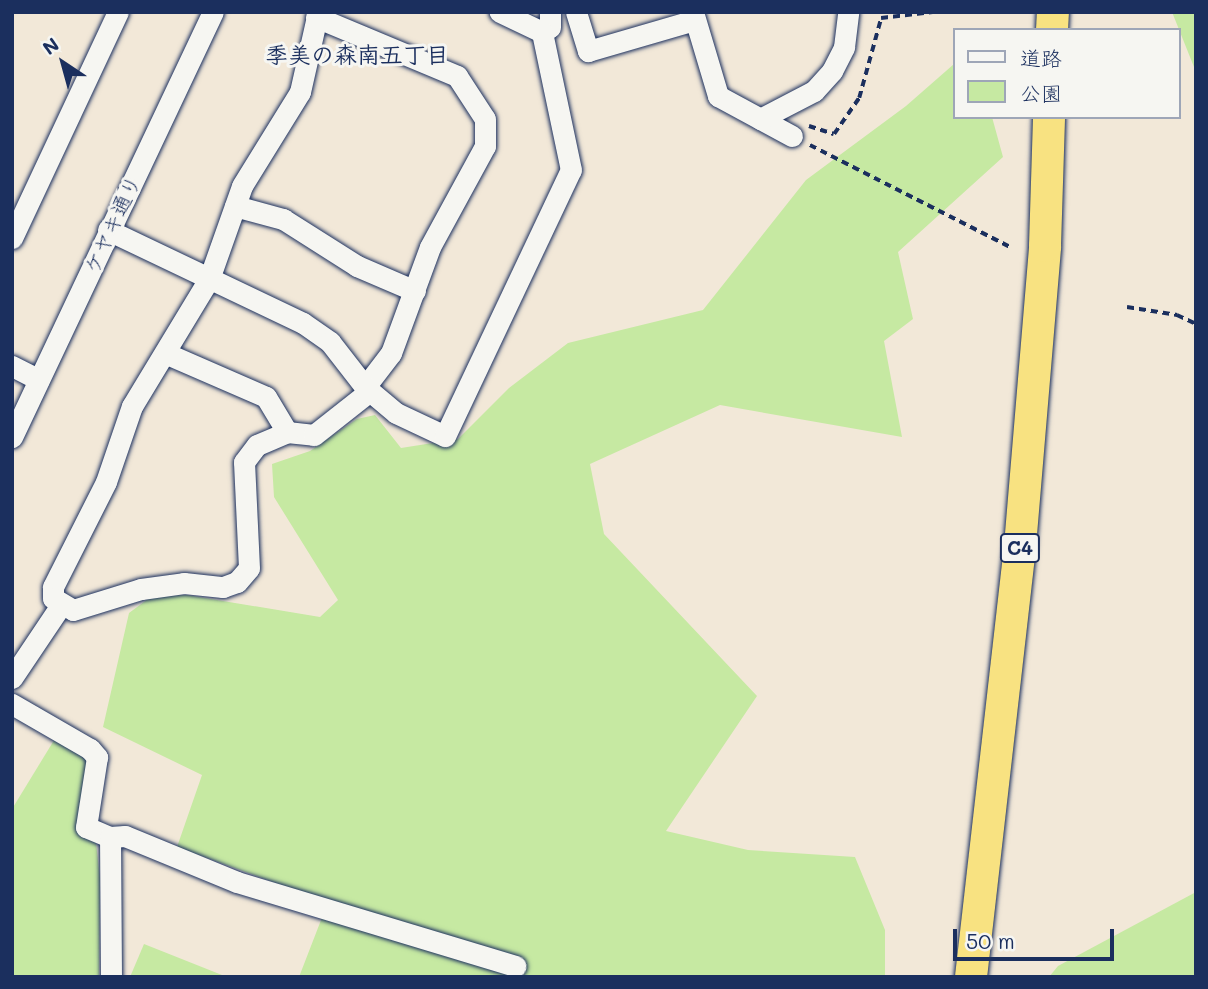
<!DOCTYPE html>
<html>
<head>
<meta charset="utf-8">
<style>
  body { margin:0 }
  #map { position:relative; width:1208px; height:989px; overflow:hidden; background:#f2e8d8; font-family:Mali,"Klee One",sans-serif }
  div>[style] { position:absolute }
  .green>* { inset:0; background:#c6e9a2 }
  .path>* { height:3.5px; margin-top:-1.75px; transform-origin:0; background:repeating-linear-gradient(90deg,#1b2f5e 0 7px,transparent 0 12px) }
  .roads { filter:drop-shadow(0 0 2px #1b2f5e) drop-shadow(0 0 2px #1b2f5e) }
  .minor>* { height:21px; margin:-10.5px; padding:0 10.5px; transform-origin:10.5px; border-radius:10.5px; background:#f6f6f2 }
  .highway>* { height:32px; margin:-16px; padding:0 16px; transform-origin:16px; border-radius:16px; background:#f8e281 }
  span { translate:-50% -50%; white-space:nowrap; text-align:center; line-height:1.15; -webkit-text-stroke:6px #f6f6f2; paint-order:stroke }
  .shield-label span { padding:2px 5px; background:#f6f6f2; border:2px solid; border-radius:5px; -webkit-text-stroke-width:0 }
  .shield-label { font-size:19px; color:#1b2f5e; font-weight:700 }
  .street-label { font-size:21px; color:#1b2f5e }
  .neighbourhood-label { font-size:23px; color:#1b2f5e; font-weight:700 }
  .frame { position:absolute; inset:0; border:14px solid #1b2f5e; pointer-events:none }
  .legend { position:absolute; left:953px; top:28px; width:228px; height:91px; box-sizing:border-box; background:#f6f6f2; border:2px solid #9ea6b7; margin:0; padding:9px 12px; list-style:none; font-size:21px; color:#1b2f5e }
  .legend li { display:flex; align-items:center; gap:14px; height:35px }
  .legend b { width:35px; border:2px solid #9ea6b7 }
  .north { position:absolute; left:28px; top:28px; width:70px; height:70px; -webkit-text-stroke:5px #f6f6f2; paint-order:stroke; rotate:324deg; font-size:19px; font-weight:700; line-height:28px; text-align:center; color:#1b2f5e }
  .north::after { content:''; display:block; margin:auto; width:24px; height:32px; background:#1b2f5e; clip-path:polygon(50% 0,100% 100%,50% 72%,0 100%) }
  .scale { position:absolute; left:953px; top:929px; width:161px; height:32px; box-sizing:border-box; border:4px solid #1b2f5e; border-top:0; padding-left:9px; font-size:21px; line-height:24px; white-space:nowrap; color:#1b2f5e; -webkit-text-stroke:5px #f6f6f2; paint-order:stroke }
</style>
</head>
<body>
<div id="map">
  <div class="green">
    <i style="clip-path:polygon(1172px 12px,1196px 12px,1196px 72px)"></i>
    <i style="clip-path:polygon(954px 64px,954px 117px,992px 117px,1003px 157px,898px 252px,913px 319px,884px 341px,902px 437px,720px 405px,590px 464px,604px 534px,757px 696px,666px 831px,748px 850px,855px 857px,885px 930px,885px 977px,299px 977px,328px 902px,177px 847px,202px 775px,103px 727px,129px 613px,152px 596px,187px 595px,320px 617px,338px 600px,274px 497px,272px 464px,310px 451px,357px 419px,375px 415px,401px 448px,458px 439px,509px 388px,568px 343px,703px 310px,806px 180px,906px 106px)"></i>
    <i style="clip-path:polygon(56px 737px,86px 754px,100px 878px,99px 977px,12px 977px,12px 809px)"></i>
    <i style="clip-path:polygon(1196px 892px,1196px 977px,1049px 977px,1058px 966px)"></i>
    <i style="clip-path:polygon(144px 944px,227px 977px,130px 977px)"></i>
  </div>
  <div class="path">
    <i style="left:809px;top:126px;width:26px;rotate:18deg"></i>
    <i style="left:834px;top:134px;width:44px;rotate:-55.2deg"></i>
    <i style="left:859px;top:98px;width:83px;rotate:-74.6deg"></i>
    <i style="left:881px;top:18px;width:52px;rotate:-6.6deg"></i>
    <i style="left:810px;top:145px;width:225px;rotate:27deg"></i>
    <i style="left:1127px;top:307px;width:51px;rotate:9.1deg"></i>
    <i style="left:1177px;top:315px;width:21px;rotate:25deg"></i>
  </div>
  <div class="roads">
    <div class="minor">
      <i style="left:318px;top:12px;width:82px;rotate:102.7deg"></i>
      <i style="left:300px;top:92px;width:110px;rotate:121.7deg"></i>
      <i style="left:242px;top:186px;width:99px;rotate:109.5deg"></i>
      <i style="left:209px;top:279px;width:149px;rotate:121.2deg"></i>
      <i style="left:132px;top:406px;width:80px;rotate:108.9deg"></i>
      <i style="left:106px;top:482px;width:118px;rotate:116.8deg"></i>
      <i style="left:53px;top:587px;width:11px;rotate:90deg"></i>
      <i style="left:53px;top:598px;width:23px;rotate:31deg"></i>
      <i style="left:73px;top:610px;width:71px;rotate:-17.2deg"></i>
      <i style="left:141px;top:589px;width:43px;rotate:-7.9deg"></i>
      <i style="left:184px;top:583px;width:39px;rotate:6deg"></i>
      <i style="left:223px;top:587px;width:15px;rotate:-20deg"></i>
      <i style="left:237px;top:582px;width:18px;rotate:-49deg"></i>
      <i style="left:249px;top:568px;width:106px;rotate:-92.7deg"></i>
      <i style="left:244px;top:462px;width:21px;rotate:-53deg"></i>
      <i style="left:257px;top:445px;width:33px;rotate:-23deg"></i>
      <i style="left:287px;top:432px;width:27px;rotate:6deg"></i>
      <i style="left:314px;top:435px;width:71px;rotate:-38.2deg"></i>
      <i style="left:576px;top:12px;width:41px;rotate:72.9deg"></i>
      <i style="left:588px;top:51px;width:111px;rotate:-16.2deg"></i>
      <i style="left:693px;top:12px;width:88px;rotate:73.4deg"></i>
      <i style="left:718px;top:96px;width:84px;rotate:28.4deg"></i>
      <i style="left:316px;top:17px;width:153px;rotate:22.7deg"></i>
      <i style="left:457px;top:76px;width:51px;rotate:56.9deg"></i>
      <i style="left:485px;top:119px;width:27px;rotate:90deg"></i>
      <i style="left:485px;top:146px;width:115px;rotate:118.6deg"></i>
      <i style="left:430px;top:247px;width:113px;rotate:110.2deg"></i>
      <i style="left:391px;top:353px;width:43px;rotate:127.4deg"></i>
      <i style="left:542px;top:32px;width:9px;rotate:-32deg"></i>
      <i style="left:550px;top:27px;width:15px;rotate:-90deg"></i>
      <i style="left:760px;top:119px;width:61px;rotate:-27.4deg"></i>
      <i style="left:814px;top:91px;width:27px;rotate:-48deg"></i>
      <i style="left:832px;top:71px;width:27px;rotate:-63deg"></i>
      <i style="left:844px;top:47px;width:35px;rotate:-83deg"></i>
      <i style="left:235px;top:206px;width:50px;rotate:15.2deg"></i>
      <i style="left:283px;top:219px;width:88px;rotate:32.4deg"></i>
      <i style="left:357px;top:266px;width:63px;rotate:23.3deg"></i>
      <i style="left:108px;top:230px;width:216px;rotate:25.5deg"></i>
      <i style="left:303px;top:323px;width:33px;rotate:35deg"></i>
      <i style="left:330px;top:342px;width:57px;rotate:52.1deg"></i>
      <i style="left:365px;top:387px;width:40px;rotate:40deg"></i>
      <i style="left:396px;top:413px;width:54px;rotate:25.1deg"></i>
      <i style="left:445px;top:436px;width:294px;rotate:-64.7deg"></i>
      <i style="left:571px;top:170px;width:141px;rotate:-101.9deg"></i>
      <i style="left:542px;top:32px;width:47px;rotate:-154.5deg"></i>
      <i style="left:12px;top:238px;width:250px;rotate:-64.9deg"></i>
      <i style="left:165px;top:353px;width:110px;rotate:23.5deg"></i>
      <i style="left:266px;top:397px;width:41px;rotate:59deg"></i>
      <i style="left:12px;top:366px;width:30px;rotate:27deg"></i>
      <i style="left:12px;top:437px;width:470px;rotate:-64.7deg"></i>
      <i style="left:12px;top:678px;width:88px;rotate:-56.1deg"></i>
      <i style="left:12px;top:704px;width:90px;rotate:30deg"></i>
      <i style="left:90px;top:749px;width:11px;rotate:49deg"></i>
      <i style="left:97px;top:757px;width:71px;rotate:98.9deg"></i>
      <i style="left:86px;top:827px;width:26px;rotate:23deg"></i>
      <i style="left:111px;top:977px;width:140px;rotate:-90.4deg"></i>
      <i style="left:110px;top:837px;width:15px;rotate:-4deg"></i>
      <i style="left:125px;top:836px;width:121px;rotate:22.3deg"></i>
      <i style="left:237px;top:882px;width:291px;rotate:16.8deg"></i>
    </div>
    <div class="highway">
      <i style="left:1052px;top:30px;width:18px;rotate:-87deg"></i>
      <i style="left:971px;top:977px;width:434px;rotate:-83.5deg"></i>
      <i style="left:1020px;top:546px;width:301px;rotate:-85.2deg"></i>
      <i style="left:1045px;top:246px;width:129px;rotate:-88.2deg"></i>
    </div>
  </div>
  <div class="shield-label">
    <span style="left:1020px;top:548px">C4</span>
  </div>
  <div class="street-label">
    <span style="left:112px;top:224px;rotate:-65deg">ケヤキ通り</span>
  </div>
  <div class="neighbourhood-label">
    <span style="left:357px;top:54px">季美の森南五丁目</span>
  </div>
  <div class="frame"></div>
  <ul class="legend">
  <li><b style="height:9px;background:#f6f6f2"></b>道路</li>
  <li><b style="height:19px;background:#c6e9a2"></b>公園</li>
  </ul>
  <div class="north">N</div>
  <div class="scale">50 m</div>
</div>
</body>
</html>
